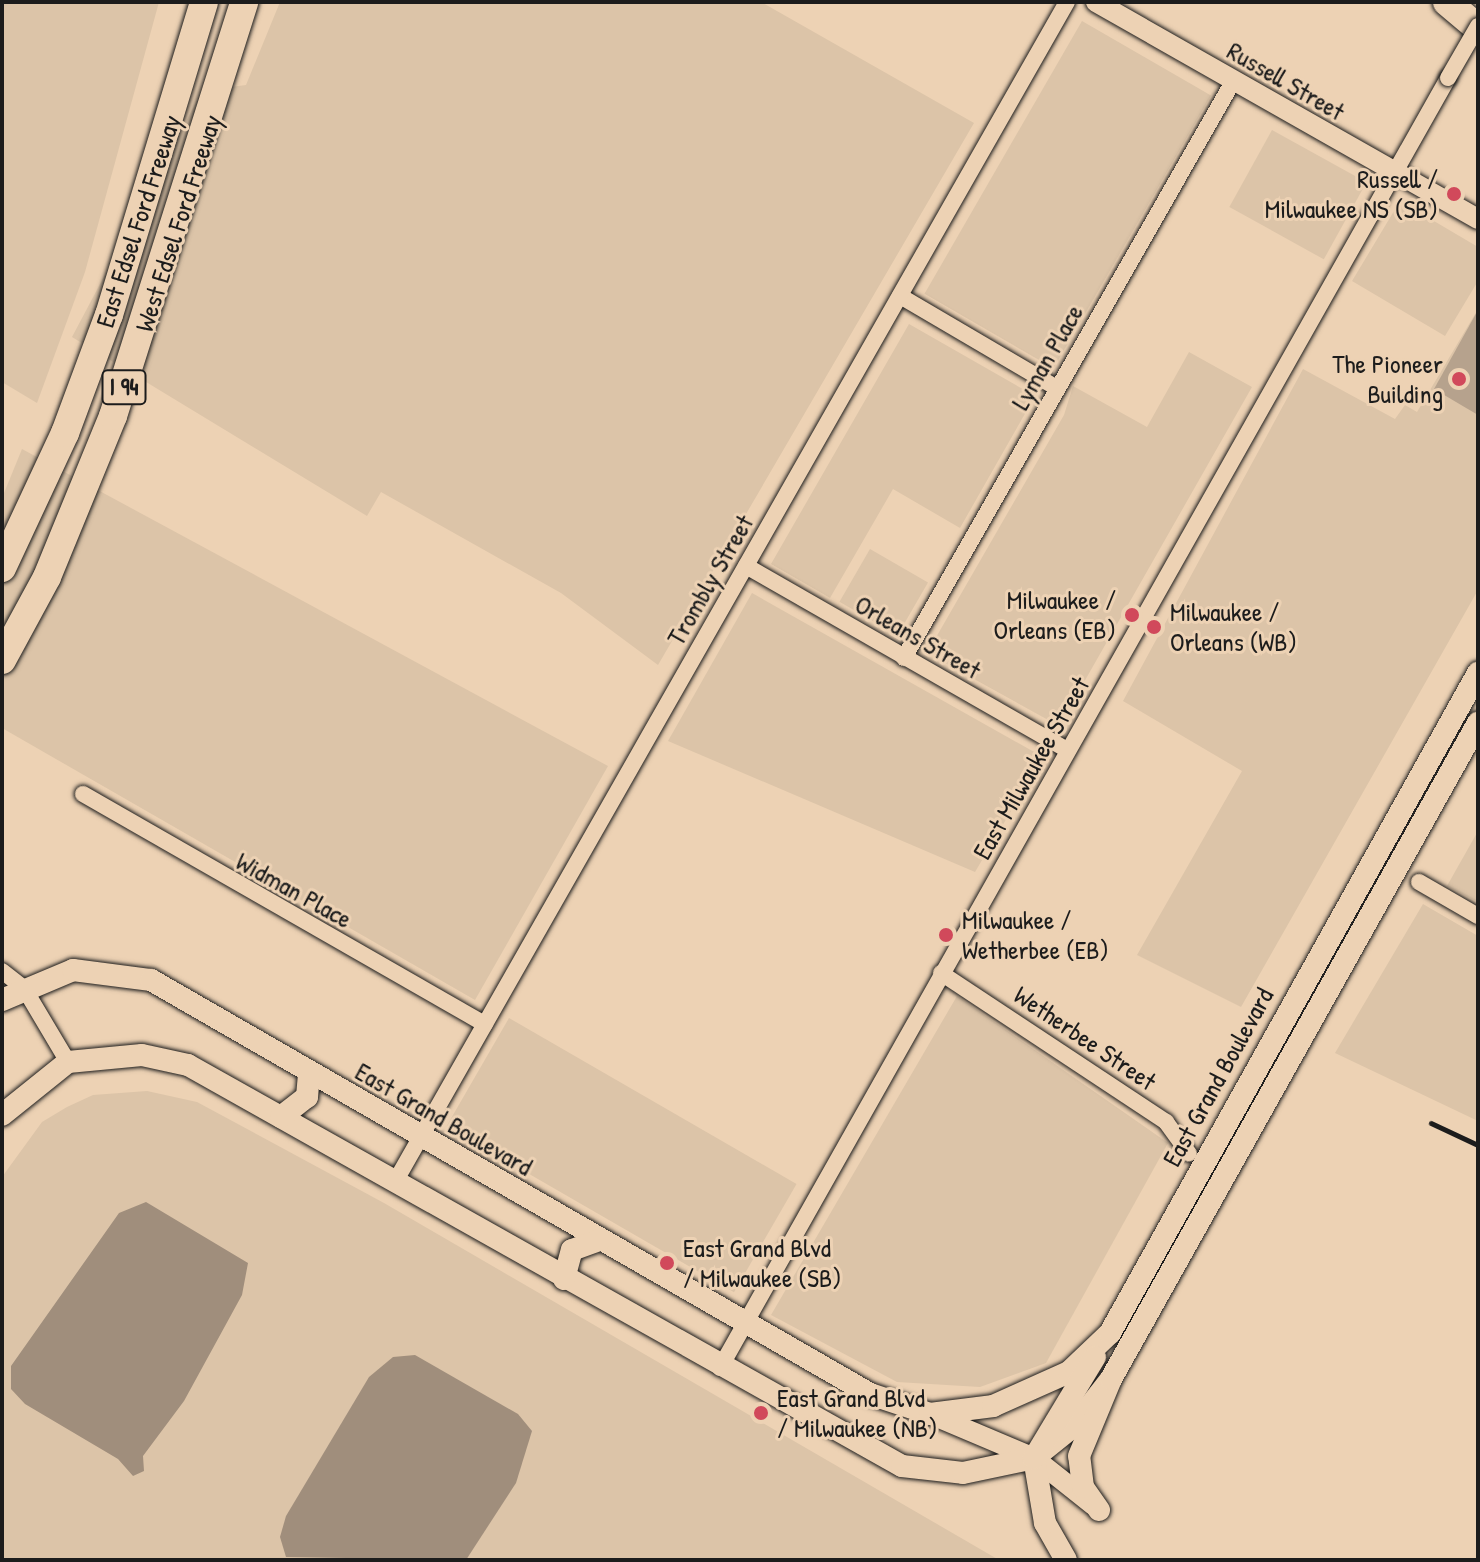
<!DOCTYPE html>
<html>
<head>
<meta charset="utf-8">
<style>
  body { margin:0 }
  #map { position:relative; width:1480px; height:1562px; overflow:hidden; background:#edd2b4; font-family:"Patrick Hand",sans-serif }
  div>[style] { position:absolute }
  .built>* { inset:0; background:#dcc4a8; transform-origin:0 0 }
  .water>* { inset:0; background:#a08e7c }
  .building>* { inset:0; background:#b6a28d }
  .roads { filter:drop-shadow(0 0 2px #1c1c1c) drop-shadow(0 0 2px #1c1c1c) }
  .minor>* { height:16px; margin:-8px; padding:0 8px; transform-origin:8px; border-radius:8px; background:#edd2b4 }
  .tertiary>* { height:20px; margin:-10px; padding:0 10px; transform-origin:10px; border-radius:10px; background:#edd2b4 }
  .secondary>* { height:22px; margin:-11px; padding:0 11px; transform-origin:11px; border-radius:11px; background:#edd2b4 }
  .motorway>* { height:28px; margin:-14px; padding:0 14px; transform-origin:14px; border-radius:14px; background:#edd2b4 }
  .rail>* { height:5px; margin:-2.5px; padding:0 2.5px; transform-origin:2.5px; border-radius:2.5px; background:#1c1c1c }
  .bridges { filter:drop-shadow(0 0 2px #1c1c1c) drop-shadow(0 0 2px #1c1c1c) }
  .minor-bridge>* { height:16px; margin:-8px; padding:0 8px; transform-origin:8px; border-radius:8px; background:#edd2b4 }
  .dots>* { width:22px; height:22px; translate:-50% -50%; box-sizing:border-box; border:4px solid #edd2b4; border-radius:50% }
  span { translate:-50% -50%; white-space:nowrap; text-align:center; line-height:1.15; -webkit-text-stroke:6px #edd2b4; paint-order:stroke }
  .shield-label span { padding:2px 6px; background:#edd2b4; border:2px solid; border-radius:6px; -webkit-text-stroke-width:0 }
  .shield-label { font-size:24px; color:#1c1c1c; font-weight:700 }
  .street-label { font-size:26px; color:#1c1c1c }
  .poi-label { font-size:26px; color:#1c1c1c }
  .right { translate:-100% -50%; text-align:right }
  .left { translate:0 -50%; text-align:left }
  .frame { position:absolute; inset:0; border:4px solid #1c1c1c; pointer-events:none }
</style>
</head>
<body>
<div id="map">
  <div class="built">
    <i style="clip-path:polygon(2px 2px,159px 2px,85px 272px,37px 403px,2px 382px)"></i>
    <i style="clip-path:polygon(280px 2px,761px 2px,974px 123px,658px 665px,561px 593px,381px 492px,367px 516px,72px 337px,202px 91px,246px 85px)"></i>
    <i style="left:1082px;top:21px;width:149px;height:315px;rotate:30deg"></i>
    <i style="left:1272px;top:130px;width:108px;height:88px;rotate:29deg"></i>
    <i style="clip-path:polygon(1400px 201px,1478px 247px,1478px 281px,1445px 336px,1352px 281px)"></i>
    <i style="clip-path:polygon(1478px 309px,1478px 590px,1241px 1007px,1137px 955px,1242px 771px,1123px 701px,1303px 369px,1395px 419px,1405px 405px,1417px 412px)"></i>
    <i style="clip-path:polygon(909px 324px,1035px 396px,960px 528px,893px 489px,830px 598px,771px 564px)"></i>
    <i style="clip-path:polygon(1189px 352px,1252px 387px,1059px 726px,927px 653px,1064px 415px,1073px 386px,1147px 427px)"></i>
    <i style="clip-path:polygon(22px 449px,608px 766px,475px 1000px,2px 728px,2px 498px)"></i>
    <i style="left:870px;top:549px;width:67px;height:61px;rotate:30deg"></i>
    <i style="clip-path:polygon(752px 593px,1043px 757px,975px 872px,668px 741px)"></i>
    <i style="clip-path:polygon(1478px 831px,1478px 902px,1447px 886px)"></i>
    <i style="clip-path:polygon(1423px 904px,1478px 936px,1478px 1121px,1335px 1053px)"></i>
    <i style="clip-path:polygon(957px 996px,1168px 1143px,1046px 1363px,980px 1387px,897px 1382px,771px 1315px)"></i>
    <i style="left:509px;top:1018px;width:332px;height:125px;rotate:30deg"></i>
    <i style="clip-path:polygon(147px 1091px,197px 1102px,384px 1203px,999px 1560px,2px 1560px,2px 1177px,42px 1122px,67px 1107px,93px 1095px)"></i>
  </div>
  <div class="water">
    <i style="clip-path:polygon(146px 1202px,248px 1263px,242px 1295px,184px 1401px,143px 1456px,144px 1471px,133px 1476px,118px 1459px,25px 1404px,11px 1389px,11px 1366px,119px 1213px)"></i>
    <i style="clip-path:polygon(415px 1355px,518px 1414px,532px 1431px,516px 1483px,466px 1560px,286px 1557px,280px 1537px,286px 1516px,369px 1377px,393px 1357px)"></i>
  </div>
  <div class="building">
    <i style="clip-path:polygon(1478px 310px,1478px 415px,1434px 389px)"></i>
  </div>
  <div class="roads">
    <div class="minor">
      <i style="left:900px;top:296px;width:182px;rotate:30.4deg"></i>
      <i style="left:746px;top:566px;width:370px;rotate:29.8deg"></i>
      <i style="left:904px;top:658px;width:666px;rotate:-60.28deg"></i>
      <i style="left:83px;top:794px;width:463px;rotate:29.8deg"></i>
      <i style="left:1419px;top:882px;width:68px;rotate:30deg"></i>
      <i style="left:2px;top:971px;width:28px;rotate:38deg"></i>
      <i style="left:24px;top:988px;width:86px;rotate:59.3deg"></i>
      <i style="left:941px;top:973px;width:270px;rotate:33.5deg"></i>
      <i style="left:1166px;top:1122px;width:39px;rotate:54deg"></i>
      <i style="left:395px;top:1182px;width:1358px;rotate:-60.34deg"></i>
      <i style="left:720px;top:1368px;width:1481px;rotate:-60.56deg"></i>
    </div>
    <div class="tertiary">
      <i style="left:1096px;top:2px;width:439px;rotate:29.6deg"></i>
      <i style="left:930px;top:1414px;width:113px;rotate:22.9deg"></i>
      <i style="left:1034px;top:1458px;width:75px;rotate:38.5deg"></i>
    </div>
    <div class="secondary">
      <i style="left:2px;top:1000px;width:77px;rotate:-22.9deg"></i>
      <i style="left:73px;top:970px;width:79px;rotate:7.3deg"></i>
      <i style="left:151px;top:980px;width:830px;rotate:29.93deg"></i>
      <i style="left:870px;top:1394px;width:63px;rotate:18.4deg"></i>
      <i style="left:930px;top:1414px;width:64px;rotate:-7.2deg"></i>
      <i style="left:993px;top:1406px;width:83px;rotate:-24.1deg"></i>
      <i style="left:1069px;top:1372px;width:57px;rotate:-43.6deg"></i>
      <i style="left:1110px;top:1333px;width:756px;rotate:-60.86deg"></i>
      <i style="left:2px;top:1115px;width:85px;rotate:-38.8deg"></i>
      <i style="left:68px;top:1062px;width:74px;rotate:-5.4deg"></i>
      <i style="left:142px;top:1055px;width:47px;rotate:12.3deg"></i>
      <i style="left:188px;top:1065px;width:819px;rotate:29.32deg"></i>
      <i style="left:902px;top:1466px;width:61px;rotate:6.5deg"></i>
      <i style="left:963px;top:1473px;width:73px;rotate:-11.9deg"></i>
      <i style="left:1034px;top:1458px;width:53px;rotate:-38.8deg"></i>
      <i style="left:1075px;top:1425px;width:58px;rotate:-52deg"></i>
      <i style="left:281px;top:1117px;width:33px;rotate:-38deg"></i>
      <i style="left:307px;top:1097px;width:25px;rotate:-85deg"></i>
      <i style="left:564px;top:1279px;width:30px;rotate:-75deg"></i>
      <i style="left:572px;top:1250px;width:30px;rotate:-20deg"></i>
      <i style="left:1099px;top:1510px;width:28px;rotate:-125deg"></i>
      <i style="left:1083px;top:1487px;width:31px;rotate:-97deg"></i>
      <i style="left:1079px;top:1456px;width:83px;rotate:-67.4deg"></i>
      <i style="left:1111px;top:1379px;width:752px;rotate:-60.78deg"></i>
      <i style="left:1066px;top:1560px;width:43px;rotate:-119.6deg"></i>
      <i style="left:1045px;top:1523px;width:66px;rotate:-99.6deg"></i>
      <i style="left:1034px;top:1458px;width:118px;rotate:-58.9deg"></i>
    </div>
    <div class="motorway">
      <i style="left:1447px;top:2px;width:40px;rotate:40deg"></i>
      <i style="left:2px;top:568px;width:149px;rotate:-65deg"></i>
      <i style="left:65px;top:433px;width:126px;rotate:-69.6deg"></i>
      <i style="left:109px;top:315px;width:327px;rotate:-73.1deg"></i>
      <i style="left:2px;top:660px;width:94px;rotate:-61.5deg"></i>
      <i style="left:47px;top:577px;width:174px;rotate:-67.7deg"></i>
      <i style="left:113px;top:416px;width:434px;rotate:-72.4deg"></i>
    </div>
  </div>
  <div class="rail">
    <i style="left:1431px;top:1123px;width:52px;rotate:25.1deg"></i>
  </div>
  <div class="bridges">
    <div class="minor-bridge">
      <i style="left:1448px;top:78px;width:60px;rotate:-60deg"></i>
    </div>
  </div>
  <div class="dots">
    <i style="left:1454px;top:194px;background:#d1495b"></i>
    <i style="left:1459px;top:379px;background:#d1495b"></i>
    <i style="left:1132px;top:615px;background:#d1495b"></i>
    <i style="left:1154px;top:627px;background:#d1495b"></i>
    <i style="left:946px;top:935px;background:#d1495b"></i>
    <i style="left:667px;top:1263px;background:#d1495b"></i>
    <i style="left:761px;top:1413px;background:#d1495b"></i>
  </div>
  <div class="shield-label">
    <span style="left:124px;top:387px">I 94</span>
  </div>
  <div class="street-label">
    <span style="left:1286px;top:81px;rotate:30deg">Russell Street</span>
    <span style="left:138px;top:221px;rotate:-72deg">East Edsel Ford Freeway</span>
    <span style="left:178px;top:223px;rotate:-72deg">West Edsel Ford Freeway</span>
    <span style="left:1047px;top:357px;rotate:-60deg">Lyman Place</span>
    <span style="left:710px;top:580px;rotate:-60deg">Trombly Street</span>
    <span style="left:918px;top:637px;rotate:30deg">Orleans Street</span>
    <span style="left:1031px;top:768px;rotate:-60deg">East Milwaukee Street</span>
    <span style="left:294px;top:890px;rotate:29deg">Widman Place</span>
    <span style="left:1085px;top:1038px;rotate:34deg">Wetherbee Street</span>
    <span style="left:1218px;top:1077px;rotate:-61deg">East Grand Boulevard</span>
    <span style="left:444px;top:1119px;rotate:30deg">East Grand Boulevard</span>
  </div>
  <div class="poi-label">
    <span class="right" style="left:1438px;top:194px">Russell /<br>Milwaukee NS (SB)</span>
    <span class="right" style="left:1443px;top:379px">The Pioneer<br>Building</span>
    <span class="right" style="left:1116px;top:615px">Milwaukee /<br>Orleans (EB)</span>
    <span class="left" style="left:1170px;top:627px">Milwaukee /<br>Orleans (WB)</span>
    <span class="left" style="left:962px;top:935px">Milwaukee /<br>Wetherbee (EB)</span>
    <span class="left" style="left:683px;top:1263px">East Grand Blvd<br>/ Milwaukee (SB)</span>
    <span class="left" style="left:777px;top:1413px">East Grand Blvd<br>/ Milwaukee (NB)</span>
  </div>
  <div class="frame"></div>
</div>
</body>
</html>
